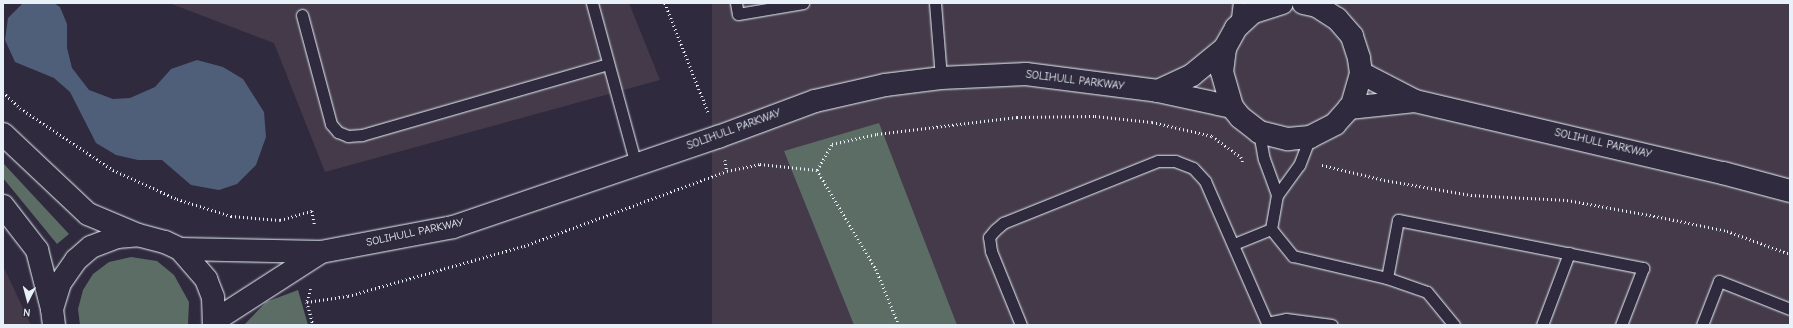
<!DOCTYPE html>
<html>
<head>
<meta charset="utf-8">
<style>
  body { margin:0 }
  #map { position:relative; width:1793px; height:328px; overflow:hidden; background:#2f2a3d; font-family:"Comic Neue",sans-serif }
  div>[style] { position:absolute }
  .built>* { inset:0; background:#443a49; transform-origin:0 0 }
  .green>* { inset:0; background:#5c6d65 }
  .water>* { inset:0; background:#4f5f79 }
  .path>* { height:2.5px; margin-top:-1.25px; transform-origin:0; background:repeating-linear-gradient(90deg,#e8f1f8 0 1px,transparent 0 4px) }
  .roads { filter:drop-shadow(0 0 1px #e8f1f8) drop-shadow(0 0 1px #e8f1f8) }
  .lane>* { height:11px; margin:-5.5px; padding:0 5.5px; transform-origin:5.5px; border-radius:5.5px; background:#2f2a3d }
  .secondary>* { height:22px; margin:-11px; padding:0 11px; transform-origin:11px; border-radius:11px; background:#2f2a3d }
  span { translate:-50% -50%; white-space:nowrap; text-align:center; line-height:1.15; -webkit-text-stroke:4px #2f2a3d; paint-order:stroke }
  .street-label { font-size:11px; color:#e8f1f8 }
  .frame { position:absolute; inset:0; border:4px solid #e8f1f8; pointer-events:none }
  .north { position:absolute; left:8px; top:280px; width:40px; height:40px; -webkit-text-stroke:3px #2f2a3d; paint-order:stroke; rotate:186deg; font-size:11px; font-weight:700; line-height:16px; text-align:center; color:#e8f1f8 }
  .north::after { content:''; display:block; margin:auto; width:14px; height:18px; background:#e8f1f8; clip-path:polygon(50% 0,100% 100%,50% 72%,0 100%) }
</style>
</head>
<body>
<div id="map">
  <div class="built">
    <i style="clip-path:polygon(169px 3px,629px 3px,660px 80px,325px 172px,274px 43px)"></i>
    <i style="left:712px;top:3px;width:1078px;height:344px"></i>
    <i style="clip-path:polygon(3px 267px,5px 270px,31px 325px,3px 325px)"></i>
  </div>
  <div class="green">
    <i style="clip-path:polygon(879px 123px,957px 325px,854px 325px,784px 151px)"></i>
    <i style="clip-path:polygon(3px 163px,69px 234px,57px 244px,3px 178px)"></i>
    <i style="clip-path:polygon(131px 257px,157px 261px,174px 275px,189px 302px,188px 325px,80px 325px,78px 309px,83px 290px,93px 274px,109px 262px)"></i>
    <i style="clip-path:polygon(298px 290px,308px 325px,244px 325px,266px 302px)"></i>
  </div>
  <div class="water">
    <i style="clip-path:polygon(23px 3px,54px 3px,60px 7px,67px 24px,67px 48px,72px 68px,89px 90px,113px 99px,130px 98px,155px 87px,171px 69px,197px 60px,223px 67px,243px 79px,264px 112px,266px 137px,256px 165px,237px 184px,219px 190px,191px 185px,162px 160px,138px 160px,116px 155px,96px 143px,70px 92px,54px 78px,15px 62px,5px 40px,8px 18px)"></i>
  </div>
  <div class="path">
    <i style="left:665px;top:3px;width:119px;rotate:68.4deg"></i>
    <i style="left:3px;top:92px;width:23px;rotate:43deg"></i>
    <i style="left:20px;top:108px;width:112px;rotate:33.7deg"></i>
    <i style="left:113px;top:170px;width:70px;rotate:24.4deg"></i>
    <i style="left:177px;top:199px;width:57px;rotate:17.5deg"></i>
    <i style="left:231px;top:216px;width:49px;rotate:4.7deg"></i>
    <i style="left:280px;top:220px;width:33px;rotate:-16deg"></i>
    <i style="left:312px;top:211px;width:15px;rotate:79deg"></i>
    <i style="left:725px;top:160px;width:11px;rotate:80deg"></i>
    <i style="left:727px;top:171px;width:34px;rotate:-12deg"></i>
    <i style="left:760px;top:164px;width:57px;rotate:6deg"></i>
    <i style="left:817px;top:170px;width:30px;rotate:-60deg"></i>
    <i style="left:832px;top:144px;width:46px;rotate:-12.5deg"></i>
    <i style="left:877px;top:134px;width:141px;rotate:-6.9deg"></i>
    <i style="left:1017px;top:117px;width:78px;rotate:-0.7deg"></i>
    <i style="left:1095px;top:116px;width:57px;rotate:6deg"></i>
    <i style="left:1152px;top:122px;width:62px;rotate:13.1deg"></i>
    <i style="left:1212px;top:136px;width:36px;rotate:36deg"></i>
    <i style="left:1241px;top:157px;width:5px;rotate:68deg"></i>
    <i style="left:1322px;top:165px;width:64px;rotate:13.6deg"></i>
    <i style="left:1384px;top:180px;width:88px;rotate:9.8deg"></i>
    <i style="left:1471px;top:195px;width:96px;rotate:3deg"></i>
    <i style="left:1567px;top:200px;width:100px;rotate:10.4deg"></i>
    <i style="left:1665px;top:218px;width:63px;rotate:11.8deg"></i>
    <i style="left:1727px;top:231px;width:67px;rotate:20.1deg"></i>
    <i style="left:817px;top:170px;width:115px;rotate:59.2deg"></i>
    <i style="left:876px;top:269px;width:61px;rotate:67.7deg"></i>
    <i style="left:311px;top:289px;width:14px;rotate:107deg"></i>
    <i style="left:307px;top:302px;width:24px;rotate:75deg"></i>
    <i style="left:307px;top:302px;width:41px;rotate:-8.3deg"></i>
    <i style="left:348px;top:296px;width:183px;rotate:-15.9deg"></i>
    <i style="left:524px;top:246px;width:216px;rotate:-20.3deg"></i>
  </div>
  <div class="roads">
    <div class="lane">
      <i style="left:592px;top:3px;width:168px;rotate:74.8deg"></i>
      <i style="left:736px;top:3px;width:11px;rotate:80deg"></i>
      <i style="left:738px;top:14px;width:66px;rotate:-9.6deg"></i>
      <i style="left:935px;top:3px;width:75px;rotate:85.4deg"></i>
      <i style="left:302px;top:15px;width:113px;rotate:75.1deg"></i>
      <i style="left:331px;top:124px;width:11px;rotate:49deg"></i>
      <i style="left:338px;top:132px;width:11px;rotate:22deg"></i>
      <i style="left:348px;top:136px;width:14px;rotate:-4deg"></i>
      <i style="left:362px;top:135px;width:256px;rotate:-16.1deg"></i>
      <i style="left:1236px;top:26px;width:23px;rotate:-83deg"></i>
      <i style="left:1259px;top:132px;width:27px;rotate:80deg"></i>
      <i style="left:1264px;top:159px;width:38px;rotate:70deg"></i>
      <i style="left:1310px;top:137px;width:30px;rotate:111deg"></i>
      <i style="left:1299px;top:165px;width:37px;rotate:126deg"></i>
      <i style="left:1277px;top:195px;width:35px;rotate:100deg"></i>
      <i style="left:1271px;top:229px;width:35px;rotate:51deg"></i>
      <i style="left:1293px;top:256px;width:97px;rotate:13.2deg"></i>
      <i style="left:1387px;top:278px;width:42px;rotate:19.3deg"></i>
      <i style="left:1427px;top:292px;width:43px;rotate:50.7deg"></i>
      <i style="left:1234px;top:244px;width:40px;rotate:-22deg"></i>
      <i style="left:1387px;top:278px;width:59px;rotate:-79.3deg"></i>
      <i style="left:1398px;top:220px;width:250px;rotate:11.1deg"></i>
      <i style="left:1643px;top:268px;width:61px;rotate:111.1deg"></i>
      <i style="left:1267px;top:323px;width:19px;rotate:-12deg"></i>
      <i style="left:1286px;top:319px;width:46px;rotate:7.4deg"></i>
      <i style="left:1021px;top:325px;width:80px;rotate:-112.1deg"></i>
      <i style="left:991px;top:251px;width:14px;rotate:-98deg"></i>
      <i style="left:989px;top:237px;width:9px;rotate:-49deg"></i>
      <i style="left:995px;top:230px;width:11px;rotate:-41deg"></i>
      <i style="left:1003px;top:223px;width:167px;rotate:-21.8deg"></i>
      <i style="left:1158px;top:161px;width:17px"></i>
      <i style="left:1175px;top:161px;width:19px;rotate:21deg"></i>
      <i style="left:1193px;top:168px;width:18px;rotate:47deg"></i>
      <i style="left:1205px;top:181px;width:157px;rotate:66.4deg"></i>
      <i style="left:1542px;top:325px;width:77px;rotate:-69.4deg"></i>
      <i style="left:1702px;top:325px;width:47px;rotate:-68.9deg"></i>
      <i style="left:1719px;top:281px;width:76px;rotate:21.5deg"></i>
    </div>
    <div class="secondary">
      <i style="left:1282px;top:3px;width:32px;rotate:162deg"></i>
      <i style="left:1252px;top:13px;width:22px;rotate:137deg"></i>
      <i style="left:1236px;top:28px;width:23px;rotate:119deg"></i>
      <i style="left:1225px;top:48px;width:24px;rotate:97deg"></i>
      <i style="left:1222px;top:72px;width:36px;rotate:74deg"></i>
      <i style="left:1232px;top:107px;width:13px;rotate:51deg"></i>
      <i style="left:1240px;top:117px;width:24px;rotate:38deg"></i>
      <i style="left:1259px;top:132px;width:30px;rotate:14deg"></i>
      <i style="left:1288px;top:139px;width:22px;rotate:-5deg"></i>
      <i style="left:1310px;top:137px;width:28px;rotate:-27deg"></i>
      <i style="left:1335px;top:124px;width:25px;rotate:-48deg"></i>
      <i style="left:1352px;top:105px;width:33px;rotate:-74deg"></i>
      <i style="left:1361px;top:73px;width:15px;rotate:-98deg"></i>
      <i style="left:1359px;top:58px;width:23px;rotate:-108deg"></i>
      <i style="left:1352px;top:36px;width:23px;rotate:-131deg"></i>
      <i style="left:1337px;top:19px;width:24px;rotate:-147deg"></i>
      <i style="left:1317px;top:6px;width:14px;rotate:-168deg"></i>
      <i style="left:1361px;top:73px;width:61px;rotate:27.4deg"></i>
      <i style="left:1415px;top:101px;width:316px;rotate:13.2deg"></i>
      <i style="left:1723px;top:173px;width:69px;rotate:15deg"></i>
      <i style="left:1158px;top:91px;width:38px;rotate:-25deg"></i>
      <i style="left:1192px;top:75px;width:43px;rotate:-39.3deg"></i>
      <i style="left:1349px;top:108px;width:66px;rotate:-6.1deg"></i>
      <i style="left:3px;top:134px;width:117px;rotate:43.3deg"></i>
      <i style="left:88px;top:214px;width:54px;rotate:22.8deg"></i>
      <i style="left:138px;top:235px;width:28px;rotate:15deg"></i>
      <i style="left:165px;top:242px;width:17px;rotate:25deg"></i>
      <i style="left:180px;top:249px;width:40px;rotate:49deg"></i>
      <i style="left:206px;top:279px;width:19px;rotate:69deg"></i>
      <i style="left:213px;top:297px;width:28px;rotate:88deg"></i>
      <i style="left:3px;top:206px;width:56px;rotate:52.3deg"></i>
      <i style="left:37px;top:250px;width:61px;rotate:75.7deg"></i>
      <i style="left:52px;top:309px;width:16px;rotate:83deg"></i>
      <i style="left:180px;top:249px;width:141px;rotate:1.2deg"></i>
      <i style="left:321px;top:252px;width:134px;rotate:-10.7deg"></i>
      <i style="left:453px;top:227px;width:280px;rotate:-18.8deg"></i>
      <i style="left:718px;top:137px;width:103px;rotate:-20.4deg"></i>
      <i style="left:815px;top:101px;width:72px;rotate:-12.9deg"></i>
      <i style="left:885px;top:85px;width:56px;rotate:-7.1deg"></i>
      <i style="left:941px;top:78px;width:85px;rotate:-2.7deg"></i>
      <i style="left:1026px;top:74px;width:133px;rotate:7.3deg"></i>
      <i style="left:1158px;top:91px;width:76px;rotate:12.2deg"></i>
      <i style="left:52px;top:309px;width:27px;rotate:-73deg"></i>
      <i style="left:60px;top:283px;width:28px;rotate:-55deg"></i>
      <i style="left:76px;top:260px;width:20px;rotate:-41deg"></i>
      <i style="left:91px;top:247px;width:28px;rotate:-21deg"></i>
      <i style="left:117px;top:237px;width:21px;rotate:-5deg"></i>
      <i style="left:214px;top:321px;width:127px;rotate:-32.8deg"></i>
    </div>
  </div>
  <div class="street-label">
    <span style="left:1075px;top:81px;rotate:7deg">SOLIHULL PARKWAY</span>
    <span style="left:734px;top:130px;rotate:-20deg">SOLIHULL PARKWAY</span>
    <span style="left:1603px;top:144px;rotate:13deg">SOLIHULL PARKWAY</span>
    <span style="left:415px;top:233px;rotate:-12deg">SOLIHULL PARKWAY</span>
  </div>
  <div class="frame"></div>
  <div class="north">N</div>
</div>
</body>
</html>
